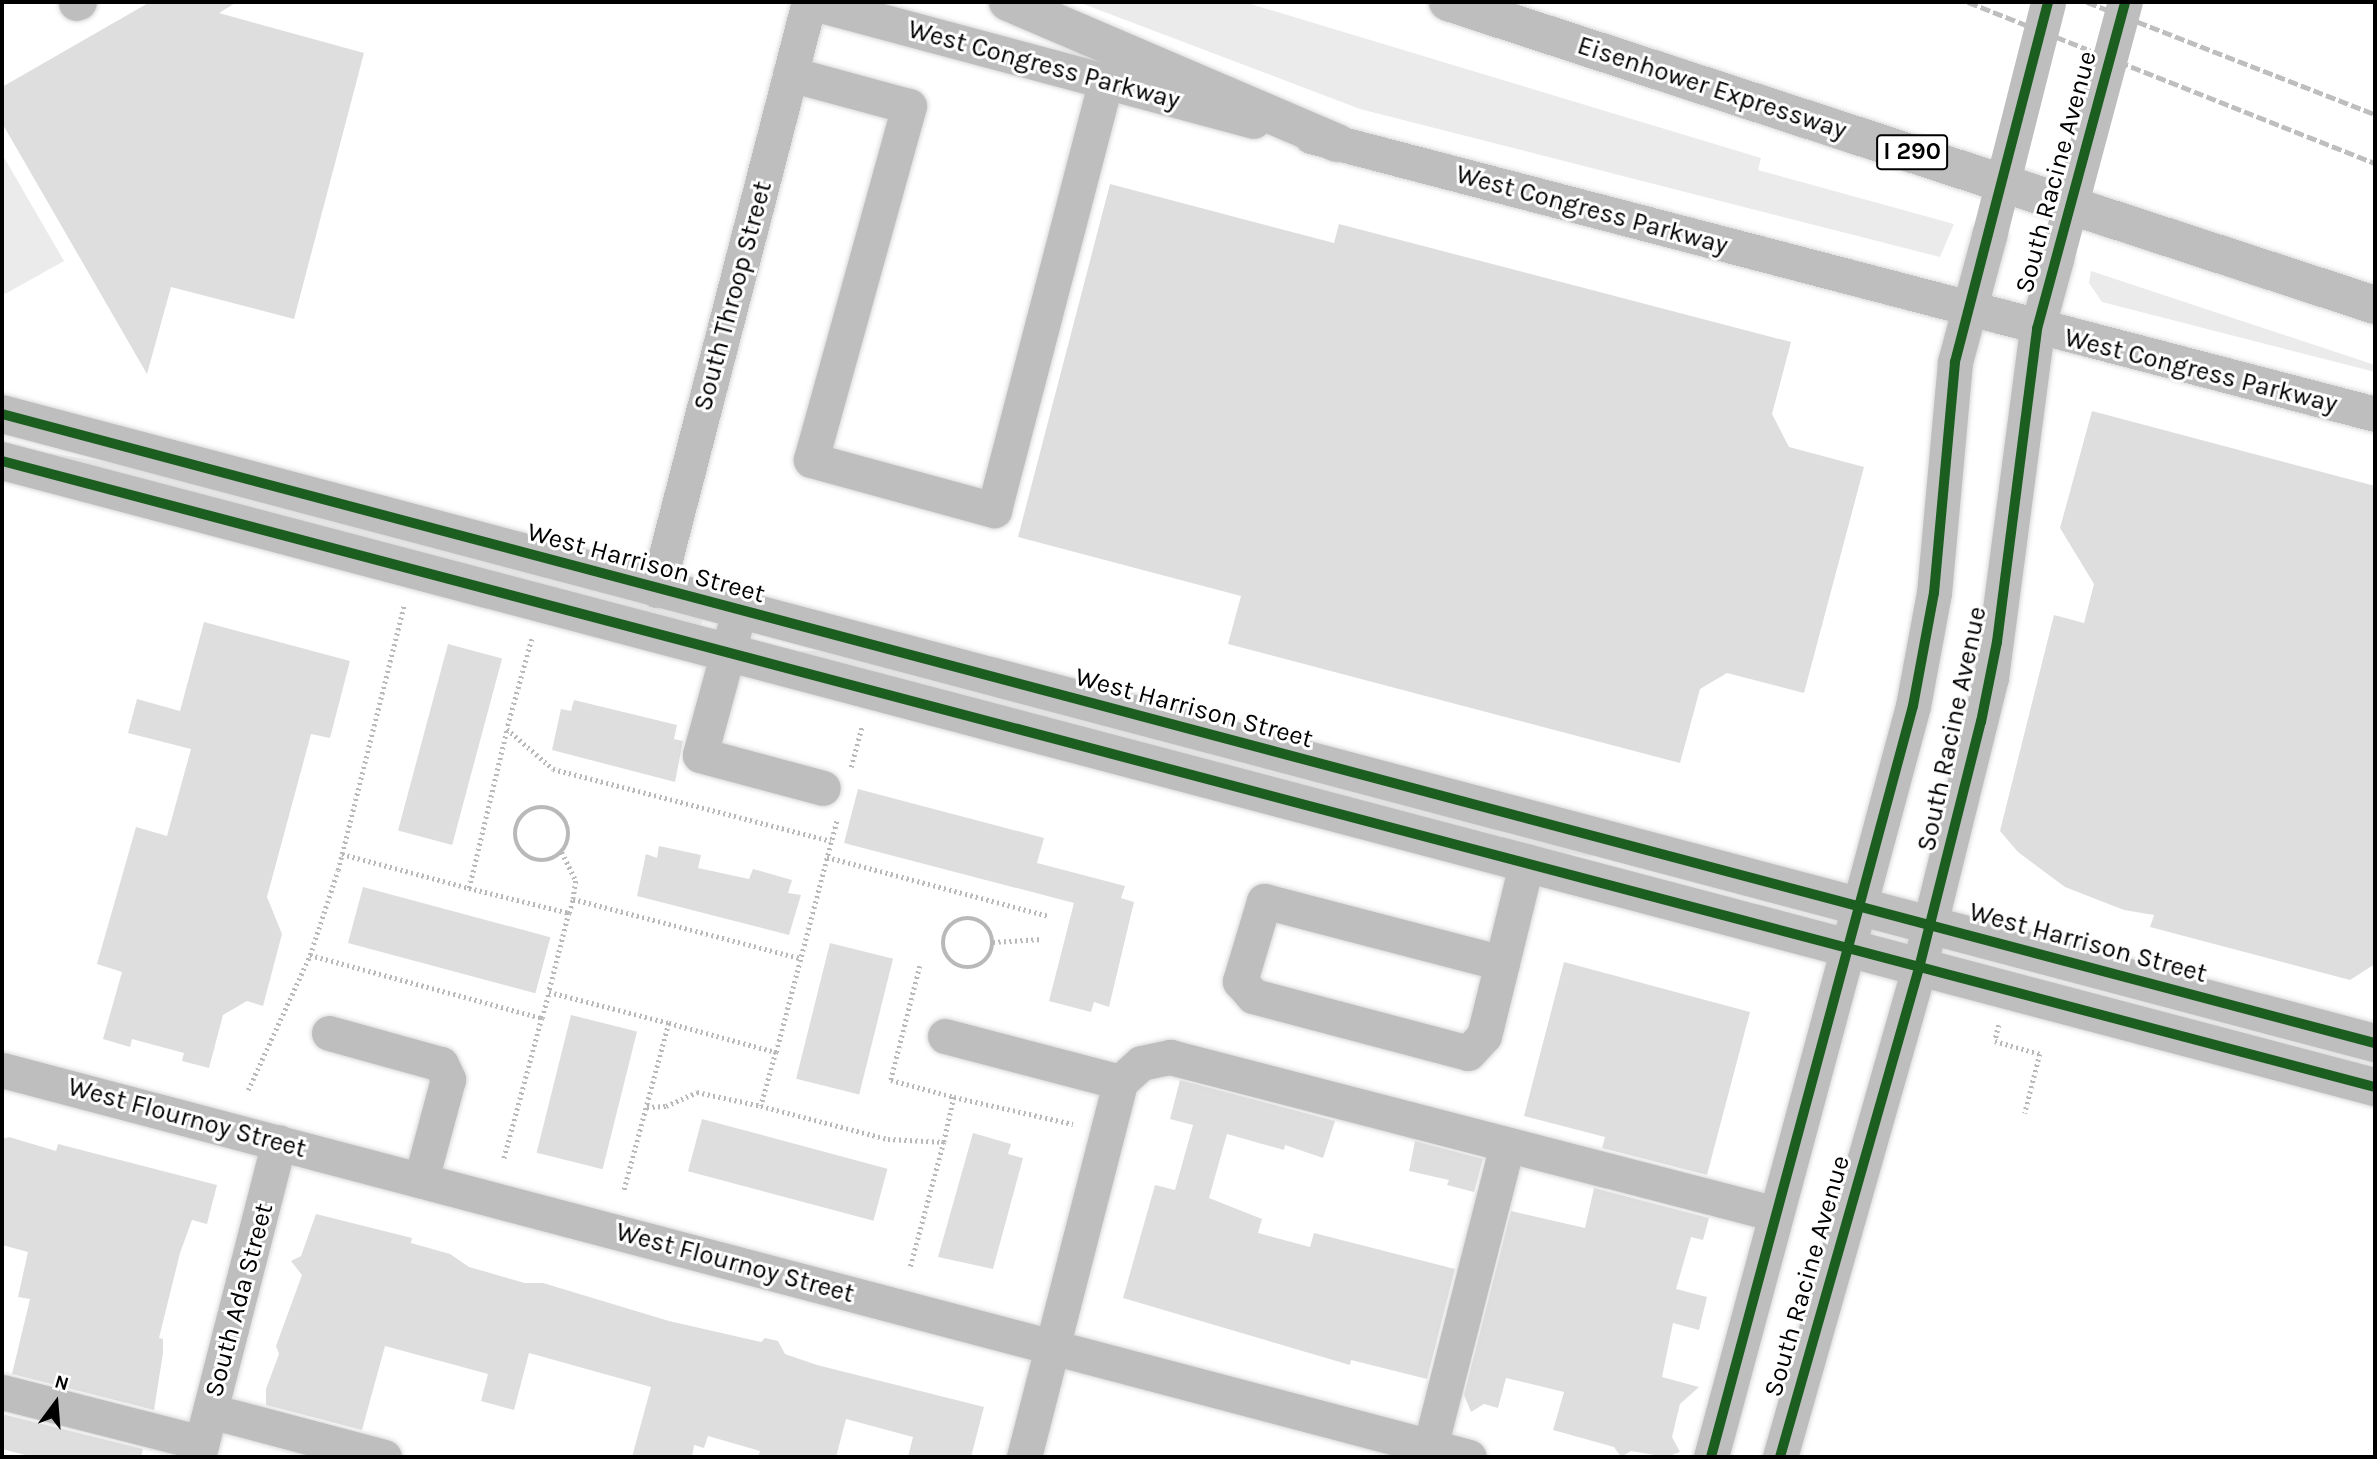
<!DOCTYPE html>
<html>
<head>
<meta charset="utf-8">
<style>
  body { margin:0 }
  #map { position:relative; width:2377px; height:1459px; overflow:hidden; background:#fff; font-family:Karla,sans-serif }
  div>[style] { position:absolute }
  .green>* { inset:0; background:#ebebeb }
  .building>* { inset:0; background:#dedede; transform-origin:0 0 }
  .path>* { height:4.5px; margin-top:-2.25px; transform-origin:0; background:repeating-linear-gradient(90deg,#b9b9b9 0 2px,transparent 0 5.5px) }
  .path>.ring { margin:-2.25px; padding:0; box-sizing:content-box; background:none; border:4.5px solid #b9b9b9; border-radius:50% }
  .roads { filter:drop-shadow(0 0 2px #dbdbdb) drop-shadow(0 0 2px #dbdbdb) }
  .minor>* { height:35px; margin:-17.5px; padding:0 17.5px; transform-origin:17.5px; border-radius:17.5px; background:#bebebe }
  .major>* { height:38px; margin:-19px; padding:0 19px; transform-origin:19px; border-radius:19px; background:#bebebe }
  .highway>* { height:38px; margin:-19px; padding:0 19px; transform-origin:19px; border-radius:19px; background:#bebebe }
  .rail>* { height:5px; margin-top:-2.5px; transform-origin:0; background:repeating-linear-gradient(90deg,#bebebe 0 10px,transparent 0 13.5px) }
  .minor-bridge>* { height:35px; margin:-17.5px; padding:0 17.5px; transform-origin:17.5px; border-radius:17.5px; background:#bebebe }
  .cycleway>* { height:10px; margin:-5px; padding:0 5px; transform-origin:5px; border-radius:5px; background:#1b5e20 }
  span { translate:-50% -50%; white-space:nowrap; text-align:center; line-height:1.15; -webkit-text-stroke:6px #fff; paint-order:stroke }
  .shield-label span { padding:2px 5px; background:#fff; border:2px solid; border-radius:5px; -webkit-text-stroke-width:0 }
  .shield-label { font-size:24px; color:#000; font-weight:700 }
  .street-label { font-size:26px; color:#000 }
  .frame { position:absolute; inset:0; border:4px solid #000; pointer-events:none }
  .north { position:absolute; left:21px; top:1368px; width:70px; height:70px; -webkit-text-stroke:5px #fff; paint-order:stroke; rotate:16deg; font-size:19px; font-weight:700; line-height:28px; text-align:center; color:#000 }
  .north::after { content:''; display:block; margin:auto; width:24px; height:32px; background:#000; clip-path:polygon(50% 0,100% 100%,50% 72%,0 100%) }
</style>
</head>
<body>
<div id="map">
  <div class="green">
    <i style="clip-path:polygon(1078px 2px,1244px 2px,1761px 158px,1758px 170px,1954px 224px,1940px 257px,1360px 109px)"></i>
    <i style="clip-path:polygon(2px 154px,64px 261px,5px 294px,2px 288px)"></i>
    <i style="clip-path:polygon(2091px 271px,2375px 365px,2375px 372px,2102px 302px,2089px 283px)"></i>
    <i style="clip-path:polygon(49px 453px,162px 471px,705px 613px,699px 631px,48px 458px)"></i>
    <i style="clip-path:polygon(793px 651px,851px 651px,1595px 848px,1591px 857px,1476px 839px)"></i>
  </div>
  <div class="building">
    <i style="clip-path:polygon(150px 2px,237px 2px,219px 13px,364px 53px,294px 319px,171px 287px,147px 374px,2px 123px,2px 87px)"></i>
    <i style="clip-path:polygon(1110px 184px,1334px 243px,1339px 224px,1791px 342px,1772px 414px,1789px 447px,1864px 467px,1804px 693px,1727px 673px,1700px 689px,1680px 763px,1228px 644px,1241px 596px,1018px 537px)"></i>
    <i style="clip-path:polygon(2092px 411px,2375px 486px,2375px 964px,2350px 980px,2150px 927px,2154px 915px,2124px 910px,2065px 887px,2018px 852px,2000px 831px,2054px 615px,2084px 623px,2094px 584px,2060px 528px)"></i>
    <i style="clip-path:polygon(204px 622px,350px 661px,330px 738px,311px 734px,267px 897px,282px 934px,263px 1006px,247px 1001px,223px 1015px,209px 1068px,182px 1061px,184px 1053px,132px 1039px,130px 1047px,103px 1039px,122px 972px,97px 964px,136px 827px,167px 836px,191px 749px,128px 733px,137px 699px,180px 711px)"></i>
    <i style="left:448px;top:644px;width:56px;height:193px;rotate:15deg"></i>
    <i style="clip-path:polygon(574px 700px,677px 725px,674px 739px,683px 741px,675px 782px,552px 750px,561px 709px,571px 711px)"></i>
    <i style="clip-path:polygon(858px 789px,1044px 838px,1037px 863px,1125px 886px,1121px 898px,1134px 902px,1109px 1007px,1094px 1002px,1091px 1012px,1049px 1001px,1074px 903px,844px 843px)"></i>
    <i style="clip-path:polygon(659px 846px,701px 855px,698px 868px,749px 879px,753px 869px,792px 880px,788px 893px,801px 895px,789px 935px,637px 896px,646px 854px,657px 858px)"></i>
    <i style="left:363px;top:887px;width:194px;height:58px;rotate:15deg"></i>
    <i style="left:830px;top:943px;width:65px;height:140px;rotate:14deg"></i>
    <i style="clip-path:polygon(1564px 962px,1750px 1012px,1707px 1175px,1602px 1148px,1605px 1137px,1524px 1116px)"></i>
    <i style="left:571px;top:1015px;width:68px;height:142px;rotate:14deg"></i>
    <i style="clip-path:polygon(1180px 1080px,1335px 1121px,1323px 1158px,1285px 1145px,1284px 1150px,1227px 1134px,1209px 1198px,1262px 1219px,1258px 1233px,1310px 1247px,1314px 1233px,1455px 1269px,1427px 1379px,1351px 1360px,1350px 1365px,1123px 1298px,1155px 1185px,1175px 1190px,1193px 1125px,1170px 1119px)"></i>
    <i style="left:702px;top:1119px;width:192px;height:54px;rotate:15deg"></i>
    <i style="clip-path:polygon(973px 1133px,1011px 1144px,1008px 1154px,1023px 1158px,993px 1269px,938px 1257px)"></i>
    <i style="clip-path:polygon(9px 1137px,56px 1151px,58px 1144px,217px 1185px,207px 1224px,192px 1220px,180px 1253px,159px 1338px,163px 1339px,163px 1353px,154px 1410px,12px 1374px,30px 1299px,18px 1297px,28px 1252px,2px 1245px,2px 1139px)"></i>
    <i style="clip-path:polygon(1415px 1141px,1483px 1159px,1474px 1192px,1447px 1185px,1449px 1180px,1409px 1171px)"></i>
    <i style="clip-path:polygon(1594px 1188px,1709px 1218px,1703px 1240px,1691px 1237px,1676px 1289px,1707px 1297px,1699px 1330px,1673px 1323px,1662px 1377px,1699px 1387px,1680px 1404px,1672px 1437px,1680px 1452px,1666px 1457px,1631px 1451px,1621px 1457px,1614px 1447px,1553px 1430px,1564px 1392px,1506px 1378px,1498px 1408px,1484px 1404px,1471px 1412px,1464px 1395px,1511px 1211px,1585px 1228px)"></i>
    <i style="clip-path:polygon(316px 1214px,412px 1238px,411px 1243px,450px 1254px,469px 1267px,525px 1283px,543px 1283px,669px 1321px,761px 1342px,765px 1338px,778px 1341px,785px 1354px,817px 1365px,984px 1407px,971px 1457px,908px 1457px,913px 1437px,846px 1419px,836px 1457px,758px 1457px,760px 1451px,708px 1436px,704px 1448px,694px 1445px,692px 1457px,632px 1457px,651px 1387px,529px 1353px,514px 1410px,481px 1401px,488px 1374px,385px 1346px,362px 1430px,266px 1405px,266px 1389px,279px 1354px,276px 1346px,302px 1275px,291px 1261px,301px 1256px)"></i>
    <i style="clip-path:polygon(2px 1414px,143px 1449px,141px 1457px,33px 1457px,2px 1449px)"></i>
  </div>
  <div class="path">
    <i style="left:532px;top:639px;width:93px;rotate:105.5deg"></i>
    <i style="left:507px;top:729px;width:61px;rotate:41deg"></i>
    <i style="left:553px;top:769px;width:287px;rotate:14.5deg"></i>
    <i style="left:851px;top:767px;width:42px;rotate:-75deg"></i>
    <i class="ring" style="left:515px;top:807px;width:49.5px;height:49.5px"></i>
    <i style="left:562px;top:852px;width:32px;rotate:64deg"></i>
    <i style="left:576px;top:881px;width:18px;rotate:99deg"></i>
    <i style="left:342px;top:854px;width:131px;rotate:15deg"></i>
    <i style="left:469px;top:888px;width:163px;rotate:-76.6deg"></i>
    <i style="left:827px;top:857px;width:229px;rotate:14.9deg"></i>
    <i style="left:469px;top:888px;width:103px;rotate:14deg"></i>
    <i style="left:569px;top:913px;width:81px;rotate:104.2deg"></i>
    <i style="left:569px;top:913px;width:15px;rotate:-74deg"></i>
    <i style="left:573px;top:899px;width:235px;rotate:14.6deg"></i>
    <i class="ring" style="left:943px;top:918px;width:45.5px;height:45.5px"></i>
    <i style="left:993px;top:942px;width:49px;rotate:-3.5deg"></i>
    <i style="left:310px;top:955px;width:240px;rotate:15.2deg"></i>
    <i style="left:542px;top:1018px;width:146px;rotate:105.1deg"></i>
    <i style="left:920px;top:966px;width:118px;rotate:104.3deg"></i>
    <i style="left:891px;top:1080px;width:65px;rotate:15.1deg"></i>
    <i style="left:954px;top:1097px;width:46px;rotate:102.5deg"></i>
    <i style="left:542px;top:1018px;width:27px;rotate:-75deg"></i>
    <i style="left:549px;top:992px;width:124px;rotate:14.5deg"></i>
    <i style="left:669px;top:1023px;width:174px;rotate:105deg"></i>
    <i style="left:669px;top:1023px;width:111px;rotate:15.2deg"></i>
    <i style="left:776px;top:1052px;width:56px;rotate:105.5deg"></i>
    <i style="left:761px;top:1106px;width:131px;rotate:14.6deg"></i>
    <i style="left:888px;top:1139px;width:56px;rotate:3.1deg"></i>
    <i style="left:944px;top:1142px;width:131px;rotate:105deg"></i>
    <i style="left:1999px;top:1025px;width:16px;rotate:104deg"></i>
    <i style="left:1995px;top:1041px;width:47px;rotate:16.1deg"></i>
    <i style="left:2040px;top:1054px;width:61px;rotate:104.3deg"></i>
    <i style="left:776px;top:1052px;width:241px;rotate:-75.3deg"></i>
    <i style="left:248px;top:1090px;width:149px;rotate:-65.3deg"></i>
    <i style="left:310px;top:955px;width:89px;rotate:-71.8deg"></i>
    <i style="left:338px;top:870px;width:272px;rotate:-76deg"></i>
    <i style="left:954px;top:1097px;width:122px;rotate:12.8deg"></i>
    <i style="left:647px;top:1107px;width:19px;rotate:-3deg"></i>
    <i style="left:666px;top:1106px;width:34px;rotate:-24deg"></i>
    <i style="left:697px;top:1092px;width:66px;rotate:12.3deg"></i>
  </div>
  <div class="roads">
    <div class="minor">
      <i style="left:810px;top:2px;width:459px;rotate:15deg"></i>
      <i style="left:76px;top:3px;width:3px;rotate:-18deg"></i>
      <i style="left:790px;top:74px;width:123px;rotate:15.1deg"></i>
      <i style="left:909px;top:106px;width:367px;rotate:105.5deg"></i>
      <i style="left:811px;top:460px;width:190px;rotate:15.3deg"></i>
      <i style="left:994px;top:510px;width:443px;rotate:-75.4deg"></i>
      <i style="left:1311px;top:136px;width:1100px;rotate:14.64deg"></i>
      <i style="left:657px;top:590px;width:607px;rotate:-75.51deg"></i>
      <i style="left:739px;top:611px;width:149px;rotate:105.2deg"></i>
      <i style="left:700px;top:755px;width:127px;rotate:15deg"></i>
      <i style="left:1502px;top:963px;width:246px;rotate:-165.4deg"></i>
      <i style="left:1264px;top:901px;width:84px;rotate:106.7deg"></i>
      <i style="left:1240px;top:981px;width:20px;rotate:49deg"></i>
      <i style="left:1253px;top:996px;width:222px;rotate:14.8deg"></i>
      <i style="left:1468px;top:1053px;width:23px;rotate:-47deg"></i>
      <i style="left:1484px;top:1036px;width:180px;rotate:-76.2deg"></i>
      <i style="left:329px;top:1033px;width:116px;rotate:15.5deg"></i>
      <i style="left:441px;top:1064px;width:17px;rotate:65deg"></i>
      <i style="left:448px;top:1079px;width:105px;rotate:105deg"></i>
      <i style="left:945px;top:1036px;width:181px;rotate:14.7deg"></i>
      <i style="left:2px;top:1070px;width:1517px;rotate:14.78deg"></i>
      <i style="left:1120px;top:1082px;width:28px;rotate:-42deg"></i>
      <i style="left:1141px;top:1063px;width:30px;rotate:-12deg"></i>
      <i style="left:1170px;top:1057px;width:626px;rotate:14.52deg"></i>
      <i style="left:2px;top:1392px;width:206px;rotate:14.3deg"></i>
      <i style="left:210px;top:1411px;width:180px;rotate:14.8deg"></i>
      <i style="left:1430px;top:1447px;width:312px;rotate:-75.7deg"></i>
      <i style="left:198px;top:1457px;width:325px;rotate:-75.6deg"></i>
      <i style="left:1024px;top:1457px;width:387px;rotate:-75.6deg"></i>
      <i style="left:1711px;top:1457px;width:778px;rotate:-74.95deg"></i>
      <i style="left:1913px;top:706px;width:115px;rotate:-79.5deg"></i>
      <i style="left:1934px;top:593px;width:232px;rotate:-84.8deg"></i>
      <i style="left:1955px;top:362px;width:131px;rotate:-74.9deg"></i>
      <i style="left:1780px;top:1457px;width:508px;rotate:-74.13deg"></i>
      <i style="left:1919px;top:968px;width:299px;rotate:-76.1deg"></i>
      <i style="left:1991px;top:678px;width:352px;rotate:-82.5deg"></i>
      <i style="left:2037px;top:329px;width:73px;rotate:-74.8deg"></i>
    </div>
    <div class="major">
      <i style="left:2px;top:414px;width:2455px;rotate:14.85deg"></i>
      <i style="left:2px;top:461px;width:2454px;rotate:14.78deg"></i>
    </div>
    <div class="highway">
      <i style="left:1008px;top:2px;width:358px;rotate:23.2deg"></i>
      <i style="left:1448px;top:2px;width:975px;rotate:18.1deg"></i>
    </div>
  </div>
  <div class="rail">
    <i style="left:1968px;top:2px;width:438px;rotate:21.6deg"></i>
    <i style="left:2087px;top:2px;width:309px;rotate:21.3deg"></i>
  </div>
  <div class="minor-bridge">
    <i style="left:1989px;top:236px;width:241px;rotate:-75.8deg"></i>
    <i style="left:2056px;top:259px;width:266px;rotate:-75deg"></i>
  </div>
  <div class="cycleway">
    <i style="left:2px;top:414px;width:2455px;rotate:14.85deg"></i>
    <i style="left:2px;top:461px;width:2454px;rotate:14.78deg"></i>
    <i style="left:1711px;top:1457px;width:778px;rotate:-74.95deg"></i>
    <i style="left:1913px;top:706px;width:115px;rotate:-79.5deg"></i>
    <i style="left:1934px;top:593px;width:232px;rotate:-84.8deg"></i>
    <i style="left:1955px;top:362px;width:372px;rotate:-75.5deg"></i>
    <i style="left:1780px;top:1457px;width:508px;rotate:-74.13deg"></i>
    <i style="left:1919px;top:968px;width:254px;rotate:-75.9deg"></i>
    <i style="left:1981px;top:722px;width:82px;rotate:-78.7deg"></i>
    <i style="left:1997px;top:642px;width:316px;rotate:-82.7deg"></i>
    <i style="left:2037px;top:329px;width:339px;rotate:-74.9deg"></i>
  </div>
  <div class="shield-label">
    <span style="left:1912px;top:152px">I 290</span>
  </div>
  <div class="street-label">
    <span style="left:1044px;top:65px;rotate:15deg">West Congress Parkway</span>
    <span style="left:1712px;top:88px;rotate:18deg">Eisenhower Expressway</span>
    <span style="left:2056px;top:172px;rotate:-75deg">South Racine Avenue</span>
    <span style="left:1592px;top:210px;rotate:15deg">West Congress Parkway</span>
    <span style="left:733px;top:296px;rotate:-75deg">South Throop Street</span>
    <span style="left:2201px;top:371px;rotate:14deg">West Congress Parkway</span>
    <span style="left:646px;top:563px;rotate:15deg">West Harrison Street</span>
    <span style="left:1194px;top:708px;rotate:15deg">West Harrison Street</span>
    <span style="left:1952px;top:729px;rotate:-78deg">South Racine Avenue</span>
    <span style="left:2088px;top:943px;rotate:15deg">West Harrison Street</span>
    <span style="left:187px;top:1118px;rotate:15deg">West Flournoy Street</span>
    <span style="left:735px;top:1263px;rotate:15deg">West Flournoy Street</span>
    <span style="left:1807px;top:1276px;rotate:-74deg">South Racine Avenue</span>
    <span style="left:239px;top:1300px;rotate:-75deg">South Ada Street</span>
  </div>
  <div class="frame"></div>
  <div class="north">N</div>
</div>
</body>
</html>
